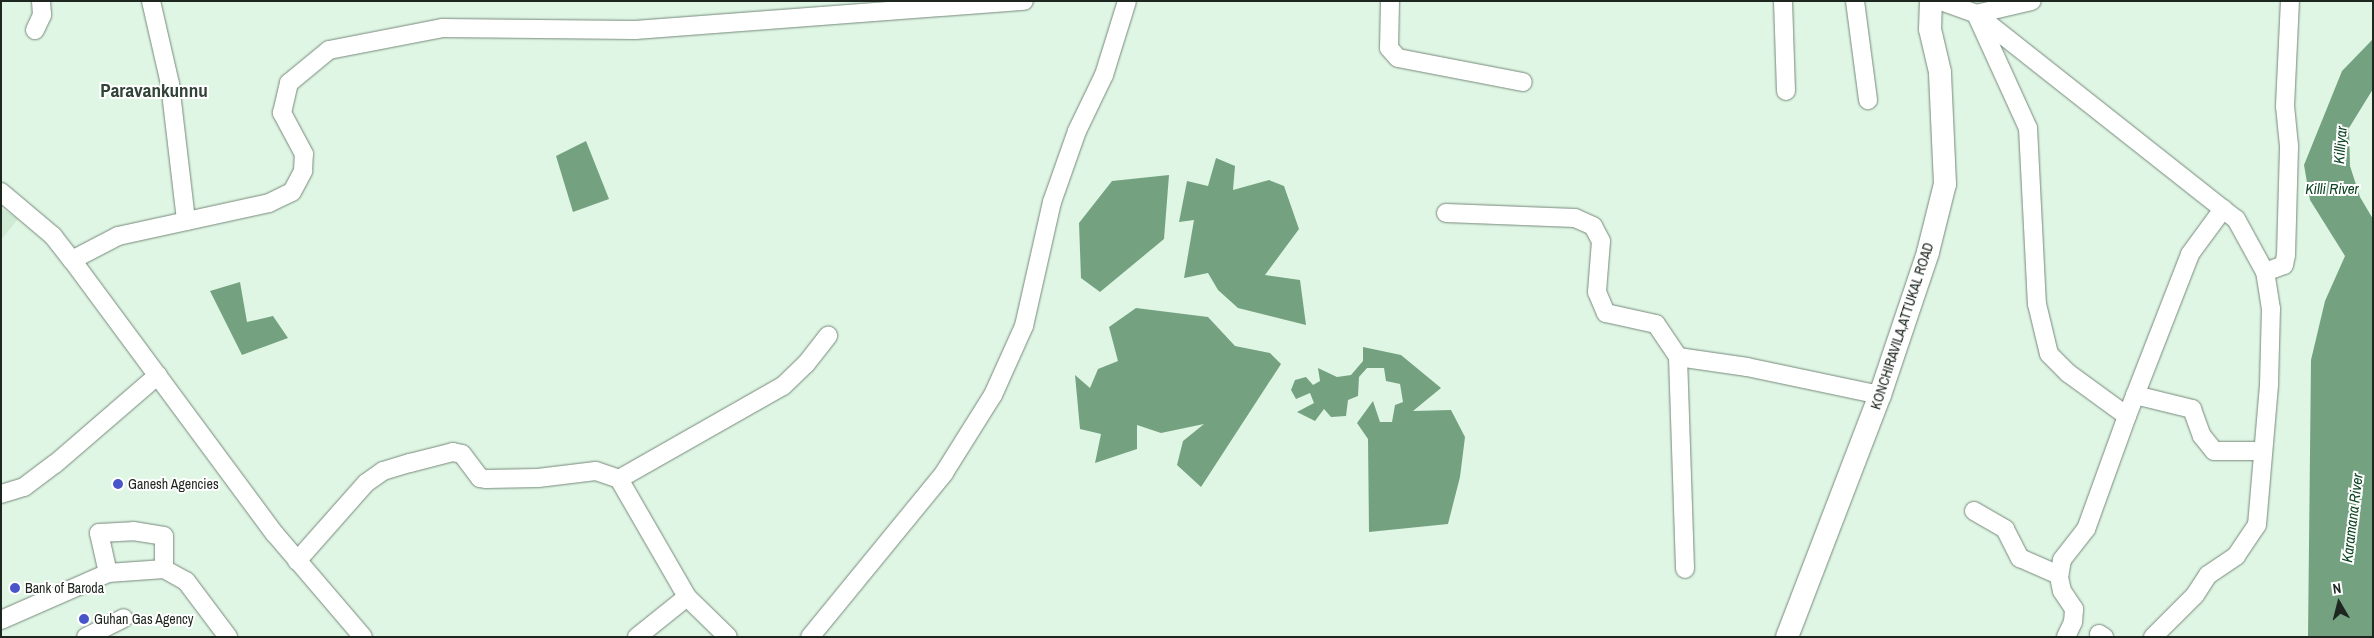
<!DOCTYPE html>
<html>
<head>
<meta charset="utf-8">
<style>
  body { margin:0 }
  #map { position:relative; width:2374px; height:638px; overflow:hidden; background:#e0f6e5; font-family:"Archivo Narrow",sans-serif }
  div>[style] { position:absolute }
  .built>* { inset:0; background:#cfebd5 }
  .water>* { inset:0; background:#74a280 }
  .roads { filter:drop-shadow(0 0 1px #76897a) drop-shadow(0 0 1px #76897a) }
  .minor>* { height:18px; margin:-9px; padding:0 9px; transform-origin:9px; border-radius:9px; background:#fff }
  .major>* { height:22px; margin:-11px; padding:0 11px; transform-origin:11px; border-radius:11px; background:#fff }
  .dots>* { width:14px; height:14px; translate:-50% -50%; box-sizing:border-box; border:2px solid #fff; border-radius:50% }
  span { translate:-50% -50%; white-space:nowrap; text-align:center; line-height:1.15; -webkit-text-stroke:4px #fff; paint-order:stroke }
  .street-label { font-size:14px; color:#1e2620 }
  .poi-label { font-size:14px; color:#1e2620 }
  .left { translate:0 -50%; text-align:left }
  .water-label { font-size:15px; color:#0d4523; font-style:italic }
  .district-label { font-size:19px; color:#324437; font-weight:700 }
  .frame { position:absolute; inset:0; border:2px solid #1e2620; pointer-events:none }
  .north { position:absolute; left:2314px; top:578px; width:50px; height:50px; -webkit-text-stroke:4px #fff; paint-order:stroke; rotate:352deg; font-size:14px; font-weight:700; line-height:20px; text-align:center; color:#1e2620 }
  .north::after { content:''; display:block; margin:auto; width:18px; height:22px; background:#1e2620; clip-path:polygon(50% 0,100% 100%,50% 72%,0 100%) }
</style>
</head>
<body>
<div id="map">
  <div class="built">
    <i style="clip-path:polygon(1px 208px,18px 219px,1px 240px)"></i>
  </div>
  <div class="water">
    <i style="clip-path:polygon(2373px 39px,2373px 89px,2349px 128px,2350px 166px,2360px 197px,2373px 219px,2373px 637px,2308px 637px,2311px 360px,2325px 301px,2345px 256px,2310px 200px,2304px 165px,2342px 71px)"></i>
    <i style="clip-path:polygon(586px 141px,609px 199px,573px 212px,556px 156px)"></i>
    <i style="clip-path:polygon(1216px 158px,1235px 166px,1233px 190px,1269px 180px,1284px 186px,1299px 229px,1265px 275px,1300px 280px,1306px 325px,1238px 308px,1218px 290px,1208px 273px,1184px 278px,1194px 220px,1179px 222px,1187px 181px,1208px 186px)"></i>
    <i style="clip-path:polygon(1169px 175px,1164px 239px,1100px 292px,1081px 278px,1079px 223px,1112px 181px)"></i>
    <i style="clip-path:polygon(240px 282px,247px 322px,273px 316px,288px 338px,242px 355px,210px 291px)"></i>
    <i style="clip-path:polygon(1136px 308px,1208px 317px,1235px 346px,1270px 353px,1281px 364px,1201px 487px,1177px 465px,1183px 441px,1204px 424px,1161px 433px,1137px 425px,1137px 449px,1095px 463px,1101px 434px,1080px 429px,1075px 375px,1090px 388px,1098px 369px,1118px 361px,1109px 327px)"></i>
    <i style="clip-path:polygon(1363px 347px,1401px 355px,1441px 388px,1413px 411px,1451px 410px,1465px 437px,1460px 477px,1448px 524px,1369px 532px,1368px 439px,1357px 423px,1373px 401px,1380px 422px,1392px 422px,1395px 405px,1403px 402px,1400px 384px,1386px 381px,1384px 368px,1367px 368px,1359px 377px,1358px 396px,1348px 400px,1346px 416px,1331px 417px,1324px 409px,1315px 421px,1297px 412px,1314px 403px,1310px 393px,1296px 399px,1291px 390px,1295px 380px,1306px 377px,1313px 385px,1320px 381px,1318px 368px,1337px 377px,1351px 375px,1363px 361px)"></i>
  </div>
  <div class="roads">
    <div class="minor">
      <i style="left:151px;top:1px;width:85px;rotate:77.1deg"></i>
      <i style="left:170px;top:84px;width:138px;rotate:83.3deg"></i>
      <i style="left:1390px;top:1px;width:47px;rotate:91.2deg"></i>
      <i style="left:1389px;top:48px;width:13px;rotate:48deg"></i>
      <i style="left:1398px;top:58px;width:127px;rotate:10.9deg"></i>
      <i style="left:1783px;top:1px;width:90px;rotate:88.1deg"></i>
      <i style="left:1855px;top:1px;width:100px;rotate:82.5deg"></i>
      <i style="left:1941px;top:1px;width:37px;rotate:20deg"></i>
      <i style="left:1976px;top:14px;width:57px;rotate:-13.1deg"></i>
      <i style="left:1976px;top:14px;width:125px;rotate:65.5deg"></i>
      <i style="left:2028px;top:128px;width:176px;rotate:87.1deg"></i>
      <i style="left:2037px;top:304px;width:51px;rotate:76.5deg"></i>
      <i style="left:2049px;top:354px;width:27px;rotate:45deg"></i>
      <i style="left:2068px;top:373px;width:73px;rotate:36.1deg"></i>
      <i style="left:2127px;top:416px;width:120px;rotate:109.9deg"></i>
      <i style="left:2086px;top:529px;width:39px;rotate:128deg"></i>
      <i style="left:2062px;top:560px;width:17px;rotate:100deg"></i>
      <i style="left:2059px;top:577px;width:14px;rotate:78deg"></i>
      <i style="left:2062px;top:591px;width:22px;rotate:56deg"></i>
      <i style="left:2074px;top:609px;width:13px;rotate:94deg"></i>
      <i style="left:2073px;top:622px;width:17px;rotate:115deg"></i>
      <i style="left:1976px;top:14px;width:331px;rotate:38.3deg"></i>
      <i style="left:2236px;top:219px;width:60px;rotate:61.3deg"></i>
      <i style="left:35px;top:30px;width:17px;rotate:-65deg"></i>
      <i style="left:42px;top:15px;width:14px;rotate:-94deg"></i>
      <i style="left:1px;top:192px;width:68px;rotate:40.2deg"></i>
      <i style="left:53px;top:236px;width:31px;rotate:52deg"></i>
      <i style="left:72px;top:260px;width:341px;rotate:53.5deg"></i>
      <i style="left:275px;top:534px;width:135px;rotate:49.5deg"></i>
      <i style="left:1446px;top:213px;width:129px;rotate:2.2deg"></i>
      <i style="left:1575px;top:218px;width:20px;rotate:24deg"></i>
      <i style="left:1593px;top:226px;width:17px;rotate:62deg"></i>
      <i style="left:1601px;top:241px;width:51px;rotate:94.5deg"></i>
      <i style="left:1597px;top:292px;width:23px;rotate:67deg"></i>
      <i style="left:1606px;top:313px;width:51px;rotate:12.4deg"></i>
      <i style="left:1656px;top:324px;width:40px;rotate:56deg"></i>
      <i style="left:1678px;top:357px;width:212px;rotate:88.1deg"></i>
      <i style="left:72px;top:260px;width:52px;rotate:-27.6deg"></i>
      <i style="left:118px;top:236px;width:155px;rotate:-12.3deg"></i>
      <i style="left:269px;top:203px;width:25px;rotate:-26deg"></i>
      <i style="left:292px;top:192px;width:24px;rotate:-62deg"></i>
      <i style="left:303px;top:171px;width:17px;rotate:-87deg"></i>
      <i style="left:304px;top:154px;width:47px;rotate:-118.2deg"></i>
      <i style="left:282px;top:113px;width:31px;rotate:-77deg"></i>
      <i style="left:289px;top:83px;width:52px;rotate:-39.5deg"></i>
      <i style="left:329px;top:50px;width:115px;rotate:-11deg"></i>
      <i style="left:442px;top:28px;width:193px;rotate:0.6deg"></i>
      <i style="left:635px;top:30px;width:390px;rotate:-4.3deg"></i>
      <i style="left:1678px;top:357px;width:70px;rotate:8.2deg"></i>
      <i style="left:1747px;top:367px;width:136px;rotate:11.9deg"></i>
      <i style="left:2135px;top:395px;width:59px;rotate:13.8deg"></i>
      <i style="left:2192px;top:409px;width:29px;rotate:70deg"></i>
      <i style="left:2202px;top:436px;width:19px;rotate:51deg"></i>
      <i style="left:2214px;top:451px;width:49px"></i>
      <i style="left:2127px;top:416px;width:174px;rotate:-68.7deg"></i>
      <i style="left:2190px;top:254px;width:56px;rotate:-53.7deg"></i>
      <i style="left:619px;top:479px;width:189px;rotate:-29.6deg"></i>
      <i style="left:783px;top:386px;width:32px;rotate:-44deg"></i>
      <i style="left:806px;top:364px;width:36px;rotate:-52deg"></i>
      <i style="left:1px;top:494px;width:24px;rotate:-17deg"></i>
      <i style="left:24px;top:487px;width:39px;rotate:-37deg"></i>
      <i style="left:55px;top:464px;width:136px;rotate:-40.8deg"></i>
      <i style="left:1974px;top:511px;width:36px;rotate:30deg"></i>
      <i style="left:2005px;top:529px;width:33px;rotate:63deg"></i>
      <i style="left:2020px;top:558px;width:43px;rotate:23.6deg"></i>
      <i style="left:297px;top:561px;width:104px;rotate:-48.5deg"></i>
      <i style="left:366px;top:483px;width:21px;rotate:-35deg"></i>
      <i style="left:383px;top:471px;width:28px;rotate:-17deg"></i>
      <i style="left:410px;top:463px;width:44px;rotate:-14.3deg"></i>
      <i style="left:453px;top:452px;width:9px;rotate:13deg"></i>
      <i style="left:462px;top:454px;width:30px;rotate:53deg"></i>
      <i style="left:480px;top:478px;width:6px;rotate:9deg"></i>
      <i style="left:486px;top:479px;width:52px;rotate:-1.1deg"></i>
      <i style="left:538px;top:478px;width:58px;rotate:-6.9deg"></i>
      <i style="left:596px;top:471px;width:24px;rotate:19deg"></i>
      <i style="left:619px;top:479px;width:136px;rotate:60deg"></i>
      <i style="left:687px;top:597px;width:57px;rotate:44.3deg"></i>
      <i style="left:108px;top:573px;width:41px;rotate:-102.7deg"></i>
      <i style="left:99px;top:533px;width:34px;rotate:-3deg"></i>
      <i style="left:133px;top:531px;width:31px;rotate:9deg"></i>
      <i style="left:164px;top:536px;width:33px;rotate:90deg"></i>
      <i style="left:1px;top:620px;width:117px;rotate:-23.7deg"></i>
      <i style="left:108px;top:573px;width:56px;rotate:-4.1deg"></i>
      <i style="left:164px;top:569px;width:25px;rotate:29deg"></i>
      <i style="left:186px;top:581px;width:70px;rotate:53.1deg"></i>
      <i style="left:2099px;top:634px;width:6px;rotate:31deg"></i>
      <i style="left:86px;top:637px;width:42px;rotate:-26.6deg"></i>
      <i style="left:637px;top:637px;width:64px;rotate:-38.7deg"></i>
      <i style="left:810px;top:637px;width:212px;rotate:-50.7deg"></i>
      <i style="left:944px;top:473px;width:92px;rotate:-57.9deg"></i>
      <i style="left:993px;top:395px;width:76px;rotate:-65.8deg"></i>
      <i style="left:1024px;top:326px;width:127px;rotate:-77.3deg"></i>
      <i style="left:1052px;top:202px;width:75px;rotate:-70.6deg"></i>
      <i style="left:1077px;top:131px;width:62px;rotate:-64.3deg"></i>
      <i style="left:1104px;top:75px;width:77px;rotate:-72.7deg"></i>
      <i style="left:2153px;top:637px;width:59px;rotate:-45deg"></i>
      <i style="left:2195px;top:595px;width:24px;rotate:-57deg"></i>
      <i style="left:2208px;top:575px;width:34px;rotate:-34deg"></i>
      <i style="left:2236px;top:556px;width:37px;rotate:-56deg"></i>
      <i style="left:2257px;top:525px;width:142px;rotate:-85.1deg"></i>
      <i style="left:2269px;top:384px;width:75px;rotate:-88.5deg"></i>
      <i style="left:2271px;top:309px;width:37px;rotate:-99deg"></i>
      <i style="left:2265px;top:272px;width:20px;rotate:-20deg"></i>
      <i style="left:2284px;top:265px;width:10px;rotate:-79deg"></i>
      <i style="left:2286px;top:255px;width:109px;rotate:-88.4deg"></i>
      <i style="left:2289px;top:146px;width:40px;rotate:-95.7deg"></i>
      <i style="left:2285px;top:106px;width:105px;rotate:-87.3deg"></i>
    </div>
    <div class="major">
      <i style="left:1787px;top:637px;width:259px;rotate:-69deg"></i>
      <i style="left:1880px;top:395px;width:151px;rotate:-71.4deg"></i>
      <i style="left:1928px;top:252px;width:70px;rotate:-76deg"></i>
      <i style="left:1945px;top:184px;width:112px;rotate:-92.6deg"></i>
      <i style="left:1940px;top:72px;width:44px;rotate:-103.1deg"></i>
      <i style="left:1930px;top:29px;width:28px;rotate:-88deg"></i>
    </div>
  </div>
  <div class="dots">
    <i style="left:118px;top:484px;background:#4755c9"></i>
    <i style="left:15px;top:588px;background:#4755c9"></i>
    <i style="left:84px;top:619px;background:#4755c9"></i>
  </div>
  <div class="street-label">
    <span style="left:1902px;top:326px;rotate:-72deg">KONCHIRAVILA,ATTUKAL ROAD</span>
  </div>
  <div class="poi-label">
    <span class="left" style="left:128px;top:484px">Ganesh Agencies</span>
    <span class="left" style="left:25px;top:588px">Bank of Baroda</span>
    <span class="left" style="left:94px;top:619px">Guhan Gas Agency</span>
  </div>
  <div class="water-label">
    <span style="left:2340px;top:145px;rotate:-86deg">Killiyar</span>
    <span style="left:2332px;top:189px">Killi River</span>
    <span style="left:2352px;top:518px;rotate:-83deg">Karamana River</span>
  </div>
  <div class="district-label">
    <span style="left:154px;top:91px">Paravankunnu</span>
  </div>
  <div class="frame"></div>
  <div class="north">N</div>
</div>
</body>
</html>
